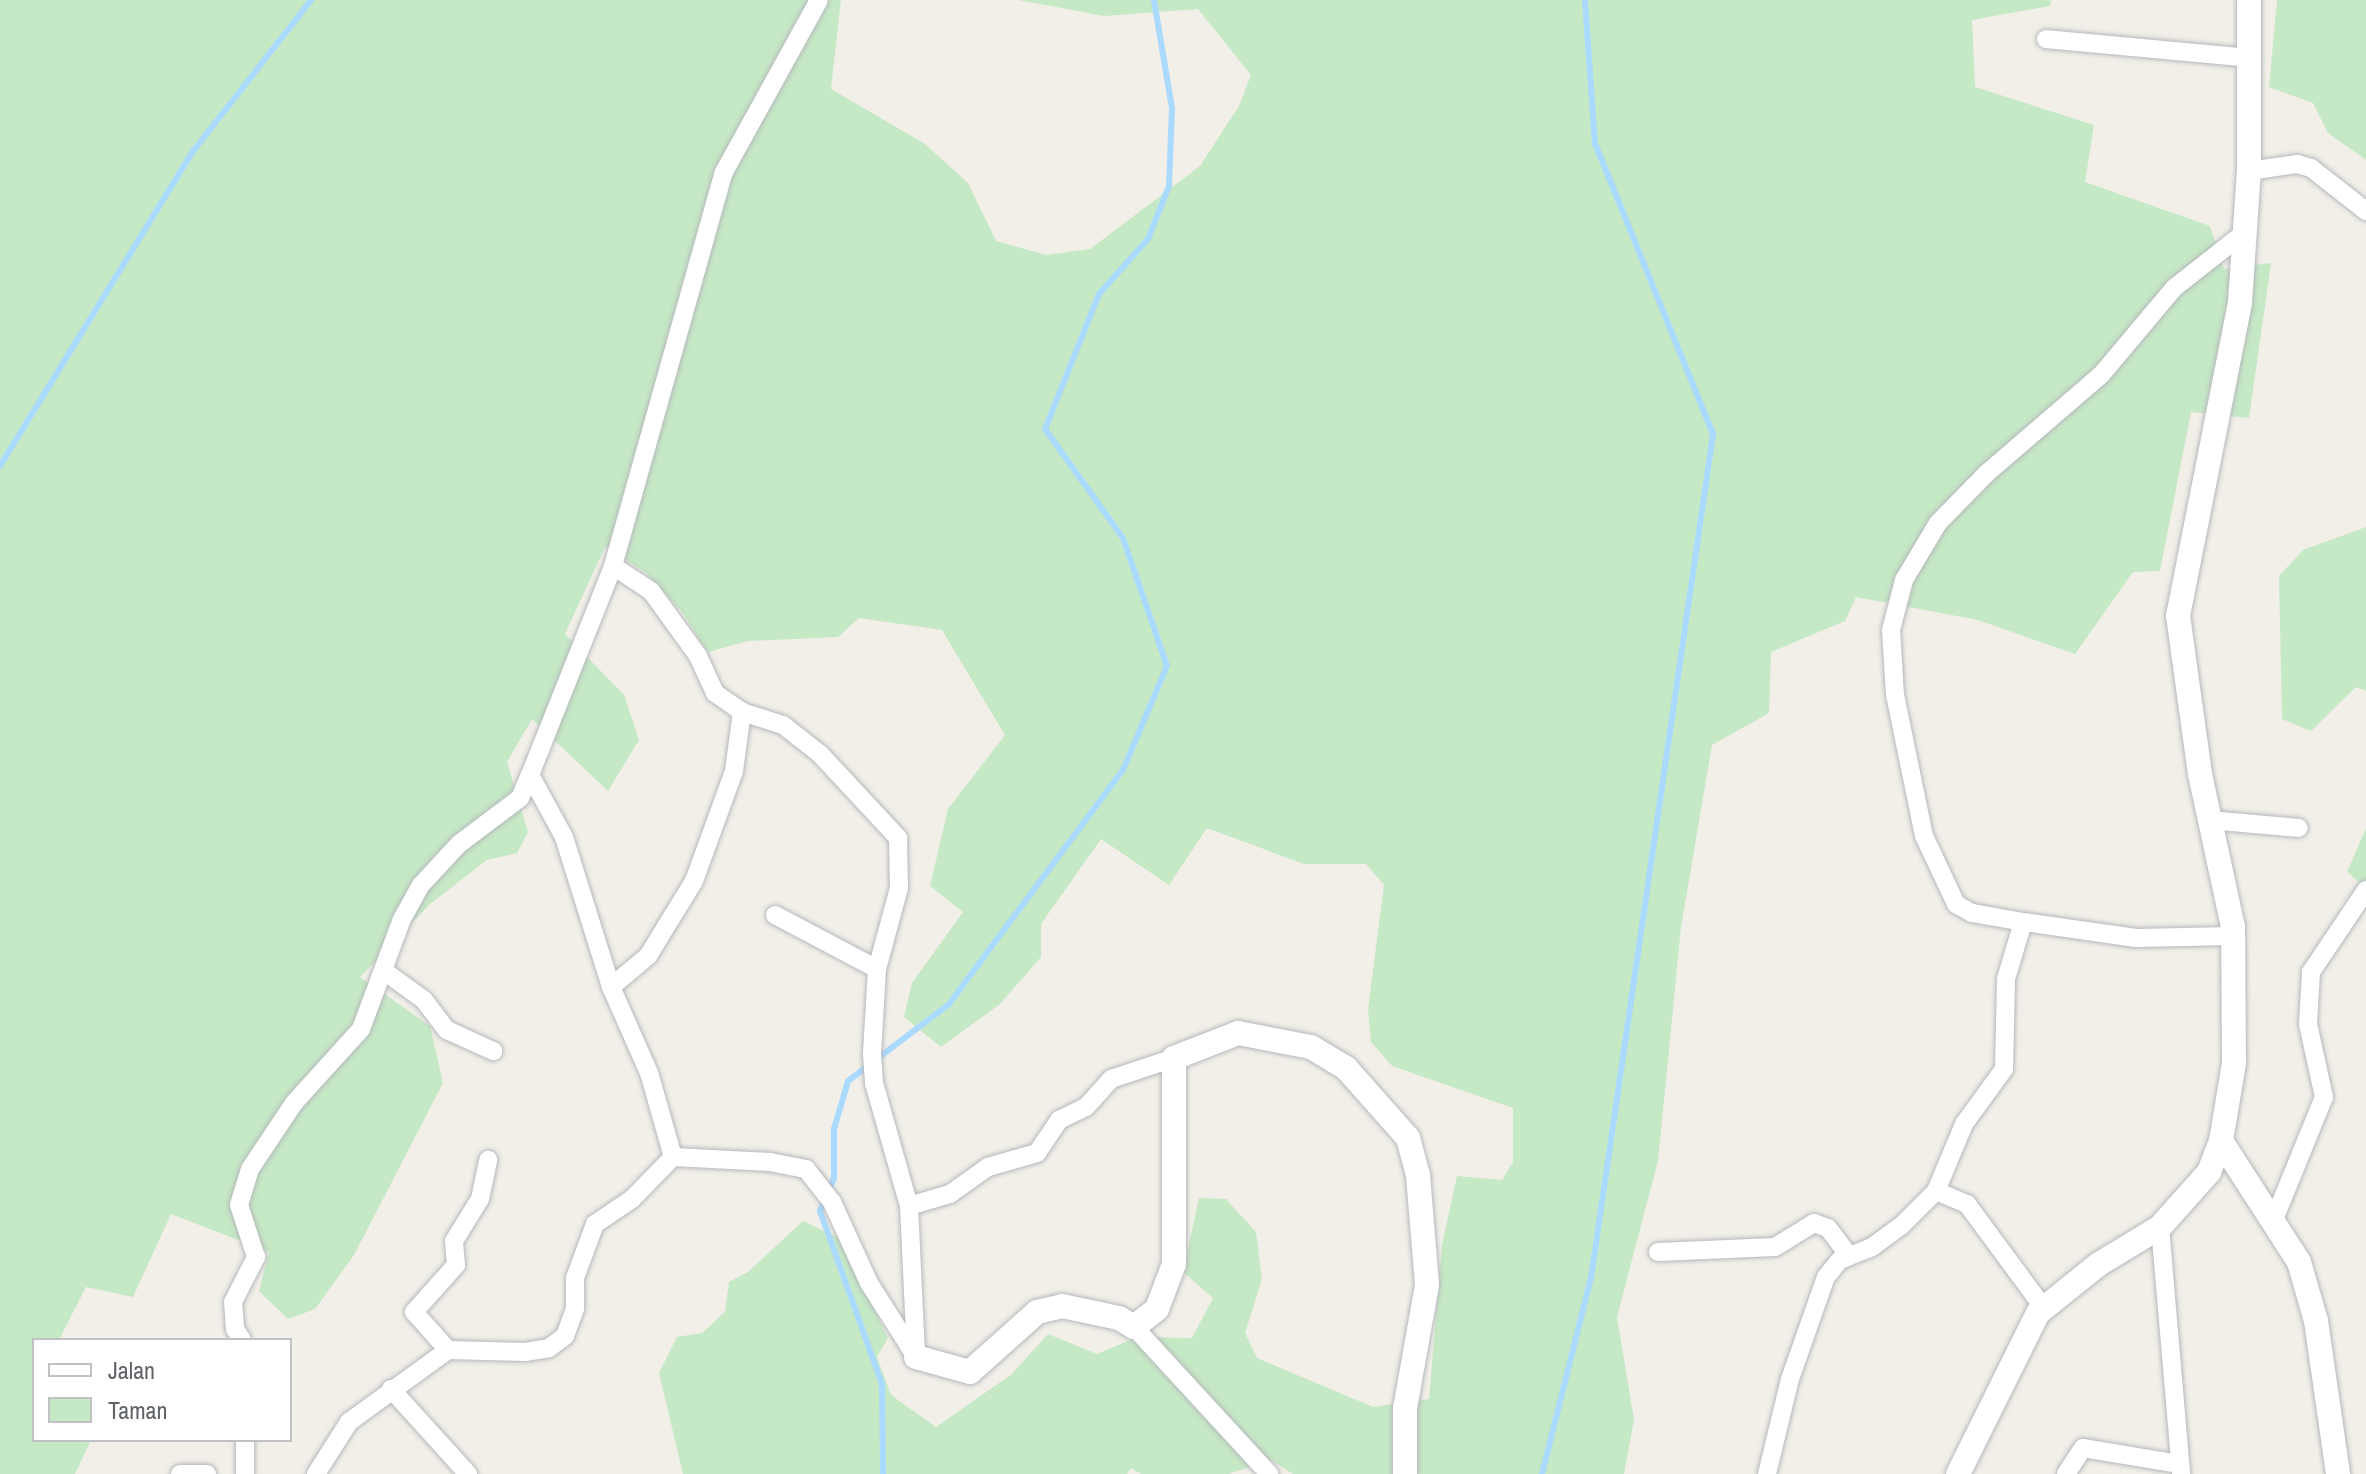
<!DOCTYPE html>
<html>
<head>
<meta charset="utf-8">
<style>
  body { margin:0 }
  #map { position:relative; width:2366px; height:1474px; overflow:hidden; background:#f1efe8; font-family:"Archivo Narrow",sans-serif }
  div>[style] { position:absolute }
  .green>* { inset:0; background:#c5e8c5 }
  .stream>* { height:6px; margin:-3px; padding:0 3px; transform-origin:3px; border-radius:3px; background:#aadaff }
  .roads { filter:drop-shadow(0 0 2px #b5b8bc) drop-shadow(0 0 2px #b5b8bc) }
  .minor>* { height:18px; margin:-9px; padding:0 9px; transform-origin:9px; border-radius:9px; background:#fff }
  .tertiary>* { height:24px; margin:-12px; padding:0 12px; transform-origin:12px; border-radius:12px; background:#fff }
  span { translate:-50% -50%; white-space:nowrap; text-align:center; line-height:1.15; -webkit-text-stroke:7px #fff; paint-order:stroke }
  .legend { position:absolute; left:32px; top:1338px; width:260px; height:104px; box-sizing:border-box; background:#fff; border:2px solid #bfc1c3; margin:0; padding:10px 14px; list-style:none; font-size:24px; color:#5f6368 }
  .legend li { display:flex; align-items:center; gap:16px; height:40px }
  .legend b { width:40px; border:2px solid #bfc1c3 }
</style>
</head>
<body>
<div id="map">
  <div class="green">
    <i style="clip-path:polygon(0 0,841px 0,831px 89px,925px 144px,968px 183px,996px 241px,1046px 255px,1090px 249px,1200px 166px,1239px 106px,1251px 75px,1198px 9px,1104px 16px,1019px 0,2051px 0,2050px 6px,1972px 20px,1975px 87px,2094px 125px,2085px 182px,2210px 226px,2224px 269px,2271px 263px,2249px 418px,2191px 412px,2160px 571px,2133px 572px,2075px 654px,1978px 620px,1856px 597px,1845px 621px,1771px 652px,1769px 713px,1712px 745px,1681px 927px,1658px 1161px,1617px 1317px,1634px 1420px,1624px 1474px,1293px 1474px,1271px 1460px,1228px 1474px,1141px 1474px,1131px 1468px,1127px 1474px,683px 1474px,659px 1373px,677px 1337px,702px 1333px,725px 1312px,729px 1282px,748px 1272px,803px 1221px,839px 1238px,888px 1338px,877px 1357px,891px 1395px,936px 1427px,1012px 1374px,1048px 1334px,1097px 1354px,1137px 1337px,1192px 1338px,1213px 1298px,1183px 1272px,1199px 1198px,1226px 1199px,1256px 1232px,1262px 1279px,1245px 1333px,1257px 1358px,1373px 1407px,1429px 1399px,1442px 1245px,1457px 1176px,1502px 1180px,1513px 1162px,1513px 1108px,1392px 1066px,1371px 1042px,1368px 1009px,1384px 885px,1366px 864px,1304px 864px,1207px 828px,1169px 885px,1101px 839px,1041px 924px,1041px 957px,1000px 1004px,941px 1047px,904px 1017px,912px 983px,963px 912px,930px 886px,948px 809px,1005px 735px,942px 630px,859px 618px,838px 637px,748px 641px,708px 652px,682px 612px,645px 572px,605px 547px,565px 634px,624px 695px,639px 740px,608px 791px,532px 719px,507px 762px,528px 832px,517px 853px,487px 860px,430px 904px,360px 977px,430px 1026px,443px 1083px,354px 1255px,315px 1309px,288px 1319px,259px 1291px,269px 1252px,171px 1214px,133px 1297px,86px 1287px,59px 1340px,34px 1340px,34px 1440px,91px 1440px,75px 1474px,0 1474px)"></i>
    <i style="clip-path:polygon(2277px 0,2366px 0,2366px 160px,2328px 133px,2313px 103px,2269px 87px)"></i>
    <i style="clip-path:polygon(2366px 527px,2366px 691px,2356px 687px,2311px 731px,2282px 719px,2279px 576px,2303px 550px)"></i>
    <i style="clip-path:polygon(2366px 828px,2366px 888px,2347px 872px)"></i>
  </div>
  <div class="stream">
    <i style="left:0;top:466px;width:371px;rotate:-58.5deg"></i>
    <i style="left:194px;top:150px;width:190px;rotate:-52deg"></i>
    <i style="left:883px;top:1474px;width:90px;rotate:-90.6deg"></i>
    <i style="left:882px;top:1384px;width:184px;rotate:-109.7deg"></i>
    <i style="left:820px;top:1211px;width:36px;rotate:-67deg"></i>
    <i style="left:834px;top:1178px;width:49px;rotate:-90deg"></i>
    <i style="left:834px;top:1129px;width:50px;rotate:-73.7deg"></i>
    <i style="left:848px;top:1081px;width:127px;rotate:-37.3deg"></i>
    <i style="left:949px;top:1004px;width:292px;rotate:-53.4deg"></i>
    <i style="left:1123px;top:770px;width:113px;rotate:-67.1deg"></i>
    <i style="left:1167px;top:666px;width:135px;rotate:-109deg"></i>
    <i style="left:1123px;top:538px;width:134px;rotate:-125.6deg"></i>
    <i style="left:1045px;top:429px;width:145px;rotate:-68.2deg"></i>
    <i style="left:1099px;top:294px;width:74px;rotate:-48.3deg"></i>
    <i style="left:1148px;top:239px;width:57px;rotate:-68.4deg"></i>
    <i style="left:1169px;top:186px;width:78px;rotate:-87.8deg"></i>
    <i style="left:1172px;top:108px;width:109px;rotate:-99.5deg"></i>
    <i style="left:1542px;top:1474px;width:202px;rotate:-76deg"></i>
    <i style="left:1591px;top:1278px;width:853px;rotate:-81.77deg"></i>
    <i style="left:1713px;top:434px;width:313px;rotate:-112.1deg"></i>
    <i style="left:1595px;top:144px;width:144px;rotate:-94deg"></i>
  </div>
  <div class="roads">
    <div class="minor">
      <i style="left:2046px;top:39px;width:206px;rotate:5.3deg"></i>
      <i style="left:2249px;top:171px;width:49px;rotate:-8.3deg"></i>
      <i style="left:2297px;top:164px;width:15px;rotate:16deg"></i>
      <i style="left:2311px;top:168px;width:70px;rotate:38deg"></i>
      <i style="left:613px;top:566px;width:45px;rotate:33.3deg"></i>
      <i style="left:651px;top:591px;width:80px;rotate:54.1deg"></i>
      <i style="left:698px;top:656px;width:41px;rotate:65.3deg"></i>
      <i style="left:715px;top:693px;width:33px;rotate:35deg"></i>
      <i style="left:742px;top:712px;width:43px;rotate:17.6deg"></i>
      <i style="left:783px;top:725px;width:47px;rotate:38.1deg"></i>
      <i style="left:820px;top:754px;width:115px;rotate:47.1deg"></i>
      <i style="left:898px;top:838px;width:50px;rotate:88.9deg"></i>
      <i style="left:899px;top:888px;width:84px;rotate:105.2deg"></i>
      <i style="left:877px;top:969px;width:85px;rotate:93.4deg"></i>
      <i style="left:872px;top:1054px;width:29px;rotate:86deg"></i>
      <i style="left:874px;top:1083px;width:128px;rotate:74.1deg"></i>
      <i style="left:909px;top:1206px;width:151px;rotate:87.3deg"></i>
      <i style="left:2210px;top:820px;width:89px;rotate:5.1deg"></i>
      <i style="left:775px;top:915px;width:115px;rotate:27.9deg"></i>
      <i style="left:2233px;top:936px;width:97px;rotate:178.8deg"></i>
      <i style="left:2136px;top:938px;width:114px;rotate:-171.9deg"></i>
      <i style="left:2023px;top:922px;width:52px;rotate:-170deg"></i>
      <i style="left:1972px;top:913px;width:18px;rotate:-151deg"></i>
      <i style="left:1956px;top:904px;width:75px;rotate:-115.2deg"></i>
      <i style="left:1924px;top:836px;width:144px;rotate:-101.6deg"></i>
      <i style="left:1895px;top:695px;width:65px;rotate:-93.5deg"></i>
      <i style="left:1891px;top:630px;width:52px;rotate:-75.4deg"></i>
      <i style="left:1904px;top:580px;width:66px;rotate:-59.2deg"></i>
      <i style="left:1938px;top:523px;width:70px;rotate:-45.6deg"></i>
      <i style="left:1987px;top:473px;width:150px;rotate:-40.7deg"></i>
      <i style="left:2101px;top:375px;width:114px;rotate:-50deg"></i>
      <i style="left:2174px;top:288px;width:89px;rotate:-38.2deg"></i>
      <i style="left:384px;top:971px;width:49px;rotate:35.9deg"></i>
      <i style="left:424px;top:1000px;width:38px;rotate:53deg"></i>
      <i style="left:447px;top:1030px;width:51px;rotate:24.5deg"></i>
      <i style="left:611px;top:987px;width:48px;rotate:-40deg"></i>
      <i style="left:648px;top:956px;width:88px;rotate:-58.5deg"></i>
      <i style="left:694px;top:881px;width:117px;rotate:-70deg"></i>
      <i style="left:734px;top:771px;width:60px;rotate:-82.3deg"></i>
      <i style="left:673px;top:1157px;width:87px;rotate:-105.9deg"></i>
      <i style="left:649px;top:1073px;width:94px;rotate:-113.8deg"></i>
      <i style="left:611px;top:987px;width:157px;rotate:-107.4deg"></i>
      <i style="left:564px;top:837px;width:71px;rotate:-118.7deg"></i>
      <i style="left:530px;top:775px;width:225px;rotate:-68.3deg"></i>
      <i style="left:613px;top:566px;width:409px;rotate:-74.3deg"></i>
      <i style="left:724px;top:172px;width:196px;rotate:-61.1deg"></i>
      <i style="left:1936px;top:1191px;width:34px;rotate:23deg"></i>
      <i style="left:1967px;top:1204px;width:128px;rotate:53.6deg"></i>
      <i style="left:909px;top:1206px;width:43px;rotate:-16.3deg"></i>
      <i style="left:950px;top:1194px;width:47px;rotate:-35.4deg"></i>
      <i style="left:988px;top:1167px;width:51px;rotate:-15.9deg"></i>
      <i style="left:1037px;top:1153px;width:40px;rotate:-56deg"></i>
      <i style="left:1059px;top:1120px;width:30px;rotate:-26deg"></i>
      <i style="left:1086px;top:1107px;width:38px;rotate:-48deg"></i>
      <i style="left:1111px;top:1079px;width:66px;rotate:-18.4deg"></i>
      <i style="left:2273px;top:1222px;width:135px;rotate:-67.8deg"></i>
      <i style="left:2324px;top:1097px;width:75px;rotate:-102.4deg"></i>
      <i style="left:2308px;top:1024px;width:52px;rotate:-86.7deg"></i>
      <i style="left:2311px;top:972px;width:99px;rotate:-56.1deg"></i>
      <i style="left:2160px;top:1227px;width:248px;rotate:85.1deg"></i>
      <i style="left:1658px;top:1252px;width:117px;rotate:-2.4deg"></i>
      <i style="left:1775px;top:1247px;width:46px;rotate:-31.6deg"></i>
      <i style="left:1814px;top:1223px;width:15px;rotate:20deg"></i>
      <i style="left:1828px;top:1228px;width:35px;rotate:53deg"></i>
      <i style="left:1134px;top:1327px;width:200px;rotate:47.4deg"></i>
      <i style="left:242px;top:1340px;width:13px;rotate:-122deg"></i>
      <i style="left:235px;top:1329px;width:27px;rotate:-94deg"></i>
      <i style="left:233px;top:1302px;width:51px;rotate:-62.9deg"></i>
      <i style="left:256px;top:1257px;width:55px;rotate:-108.1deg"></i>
      <i style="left:239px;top:1205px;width:38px;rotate:-73deg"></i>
      <i style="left:250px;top:1169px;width:79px;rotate:-56.3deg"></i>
      <i style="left:294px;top:1103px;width:100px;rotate:-47.8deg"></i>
      <i style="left:361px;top:1029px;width:117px;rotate:-69.6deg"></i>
      <i style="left:402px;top:919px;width:39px;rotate:-61deg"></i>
      <i style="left:421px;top:885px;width:56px;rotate:-47.2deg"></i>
      <i style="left:459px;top:844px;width:76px;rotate:-37deg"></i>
      <i style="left:520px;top:798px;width:25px;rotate:-67deg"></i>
      <i style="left:448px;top:1350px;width:51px;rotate:-131.8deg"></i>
      <i style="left:414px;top:1312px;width:63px;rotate:-48.2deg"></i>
      <i style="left:456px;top:1265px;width:24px;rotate:-95deg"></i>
      <i style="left:454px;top:1241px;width:49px;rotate:-58.2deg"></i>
      <i style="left:480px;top:1199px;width:40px;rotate:-78deg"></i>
      <i style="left:391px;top:1389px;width:115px;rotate:47.8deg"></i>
      <i style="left:245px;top:1440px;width:34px;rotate:90deg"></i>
      <i style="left:180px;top:1474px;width:27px"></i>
      <i style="left:316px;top:1474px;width:62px;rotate:-57.6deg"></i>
      <i style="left:349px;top:1422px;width:122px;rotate:-36deg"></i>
      <i style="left:448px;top:1350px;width:77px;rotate:1.5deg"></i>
      <i style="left:525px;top:1352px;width:24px;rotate:-9deg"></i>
      <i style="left:549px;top:1348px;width:20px;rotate:-37deg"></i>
      <i style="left:565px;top:1336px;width:30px;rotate:-70deg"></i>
      <i style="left:575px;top:1308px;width:30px;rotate:-90deg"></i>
      <i style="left:575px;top:1278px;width:58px;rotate:-69.7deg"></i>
      <i style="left:595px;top:1224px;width:45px;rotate:-34deg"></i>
      <i style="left:632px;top:1199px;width:59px;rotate:-45.7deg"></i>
      <i style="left:673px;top:1157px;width:97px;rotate:3deg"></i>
      <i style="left:770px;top:1162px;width:37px;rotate:11deg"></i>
      <i style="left:806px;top:1169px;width:42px;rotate:51.8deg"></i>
      <i style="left:832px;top:1202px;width:89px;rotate:65.4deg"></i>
      <i style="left:869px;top:1283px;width:88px;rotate:57.6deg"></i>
      <i style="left:1767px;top:1474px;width:98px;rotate:-76.4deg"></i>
      <i style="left:1790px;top:1379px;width:108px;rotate:-70.6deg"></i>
      <i style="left:1826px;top:1277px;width:22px;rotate:-51deg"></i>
      <i style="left:1840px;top:1260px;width:35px;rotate:-22deg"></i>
      <i style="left:1872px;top:1247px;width:36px;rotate:-36deg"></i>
      <i style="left:1901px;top:1226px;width:49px;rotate:-45deg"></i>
      <i style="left:1936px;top:1191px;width:73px;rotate:-67.3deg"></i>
      <i style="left:1964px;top:1124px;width:68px;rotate:-54deg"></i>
      <i style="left:2004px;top:1069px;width:90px;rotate:-88.7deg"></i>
      <i style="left:2006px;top:979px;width:59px;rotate:-73.4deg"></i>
      <i style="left:2066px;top:1474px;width:31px;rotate:-57deg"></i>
      <i style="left:2083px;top:1448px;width:98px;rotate:9.4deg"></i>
    </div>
    <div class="tertiary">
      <i style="left:2221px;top:1141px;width:144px;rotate:57.2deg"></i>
      <i style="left:2299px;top:1262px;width:61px;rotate:73.9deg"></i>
      <i style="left:2316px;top:1321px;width:155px;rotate:81.8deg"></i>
      <i style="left:916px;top:1357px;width:56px;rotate:15.5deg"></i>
      <i style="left:970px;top:1372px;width:90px;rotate:-41.8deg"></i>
      <i style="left:1037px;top:1312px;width:26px;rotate:-13deg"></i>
      <i style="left:1062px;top:1306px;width:58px;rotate:11.9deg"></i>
      <i style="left:1119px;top:1318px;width:17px;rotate:31deg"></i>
      <i style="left:1134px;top:1327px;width:29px;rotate:-38deg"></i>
      <i style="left:1157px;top:1309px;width:48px;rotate:-69.3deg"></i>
      <i style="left:1174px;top:1264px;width:206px;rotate:-90deg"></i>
      <i style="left:1174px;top:1058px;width:69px;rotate:-21.3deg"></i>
      <i style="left:1238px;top:1033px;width:74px;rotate:10.9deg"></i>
      <i style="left:1311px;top:1047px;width:41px;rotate:31deg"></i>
      <i style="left:1346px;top:1068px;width:94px;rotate:48.5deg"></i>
      <i style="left:1408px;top:1138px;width:38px;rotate:75deg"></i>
      <i style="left:1418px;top:1175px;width:110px;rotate:85.3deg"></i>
      <i style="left:1427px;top:1285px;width:126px;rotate:100.1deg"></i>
      <i style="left:1405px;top:1409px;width:65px;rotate:90deg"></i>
      <i style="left:1958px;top:1474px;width:180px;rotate:-63.6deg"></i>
      <i style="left:2038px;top:1313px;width:78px;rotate:-38.8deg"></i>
      <i style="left:2099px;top:1264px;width:71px;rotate:-31.2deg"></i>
      <i style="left:2160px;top:1227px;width:74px;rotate:-48.3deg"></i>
      <i style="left:2209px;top:1172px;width:33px;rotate:-69deg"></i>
      <i style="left:2221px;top:1141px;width:79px;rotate:-80.5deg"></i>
      <i style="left:2234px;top:1063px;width:136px;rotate:-90.4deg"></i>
      <i style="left:2233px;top:927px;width:157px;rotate:-102.2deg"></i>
      <i style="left:2200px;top:774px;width:160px;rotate:-97.9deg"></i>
      <i style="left:2178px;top:616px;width:320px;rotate:-78.8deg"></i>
      <i style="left:2240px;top:302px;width:131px;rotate:-86.1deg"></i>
      <i style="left:2249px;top:171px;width:171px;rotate:-90deg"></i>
    </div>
  </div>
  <ul class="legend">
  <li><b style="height:10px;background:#fff"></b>Jalan</li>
  <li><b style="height:22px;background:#c5e8c5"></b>Taman</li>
  </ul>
</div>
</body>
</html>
